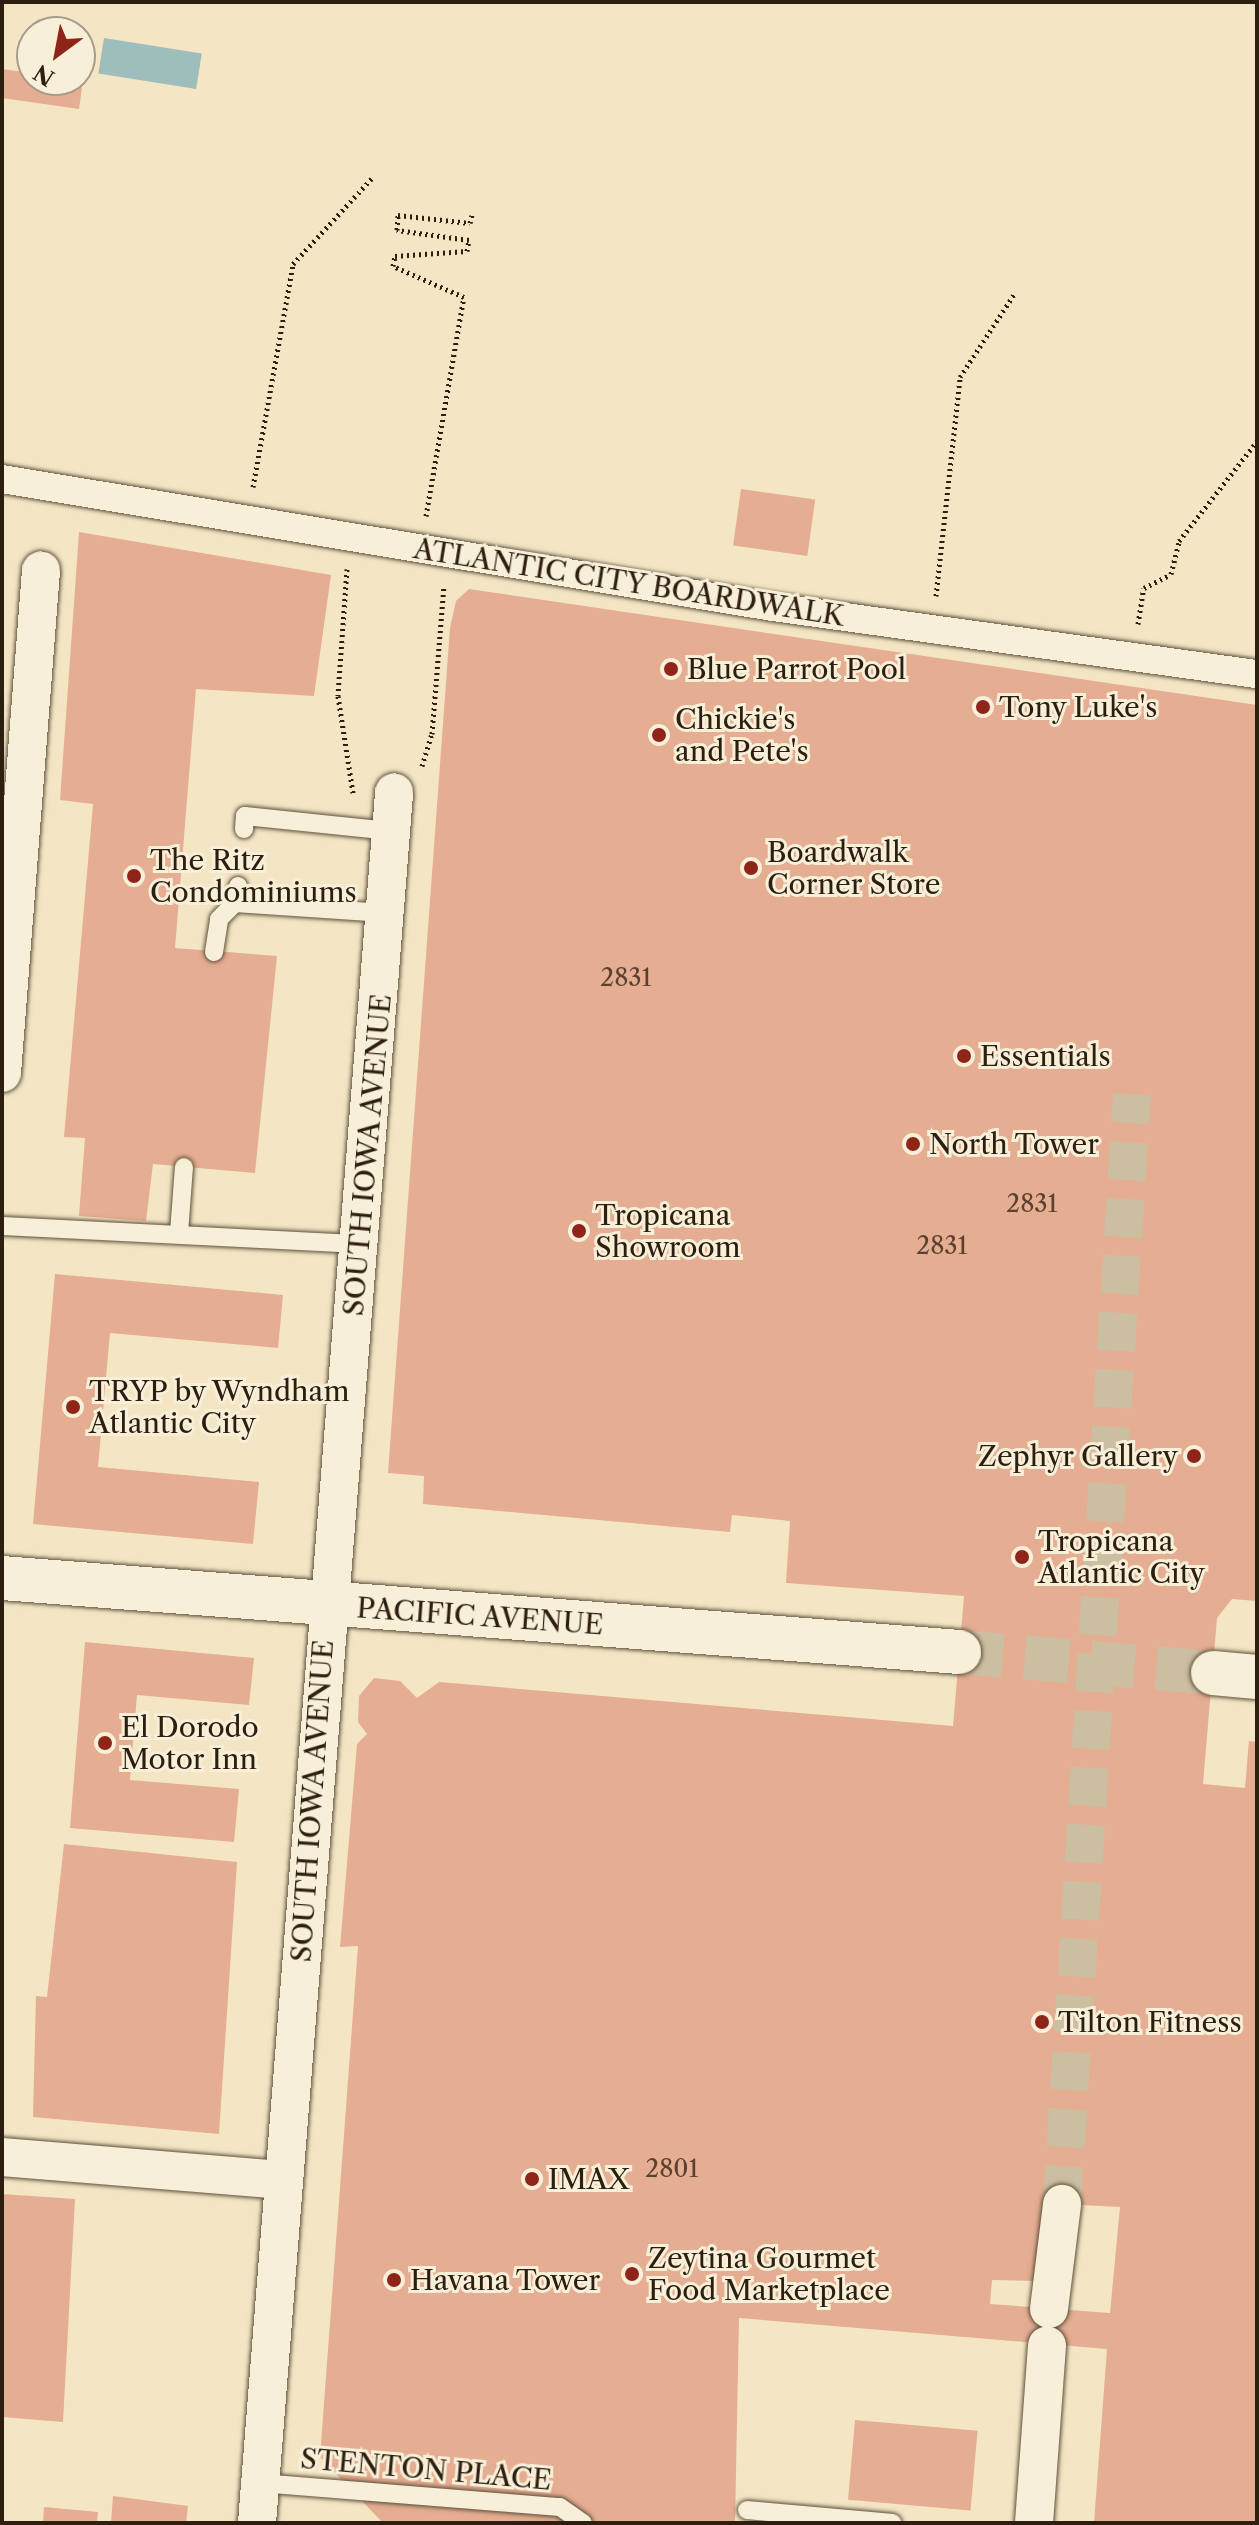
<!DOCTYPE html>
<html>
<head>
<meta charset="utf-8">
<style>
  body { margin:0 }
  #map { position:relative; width:1259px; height:2525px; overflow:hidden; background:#f4e6c5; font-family:"Libre Caslon Text",serif }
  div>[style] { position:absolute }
  .water>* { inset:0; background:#9ebebb; transform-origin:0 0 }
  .building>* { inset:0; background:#e5ad91; transform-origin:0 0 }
  .minor-tunnel>* { height:38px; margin-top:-19px; transform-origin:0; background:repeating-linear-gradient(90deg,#ccbea1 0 38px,transparent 0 57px) }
  .tertiary-tunnel>* { height:44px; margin-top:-22px; transform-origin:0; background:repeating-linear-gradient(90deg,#ccbea1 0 44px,transparent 0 66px) }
  .path>* { height:5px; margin-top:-2.5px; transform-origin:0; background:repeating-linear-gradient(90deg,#2d1f10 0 2px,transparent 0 6px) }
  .roads { filter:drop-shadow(0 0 2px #5f513d) drop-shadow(0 0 2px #5f513d) }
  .service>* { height:18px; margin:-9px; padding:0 9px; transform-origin:9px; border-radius:9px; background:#f8efd9 }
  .pedestrian>* { height:28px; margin:-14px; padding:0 14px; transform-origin:14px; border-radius:14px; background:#f8efd9 }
  .minor>* { height:38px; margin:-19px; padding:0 19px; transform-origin:19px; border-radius:19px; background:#f8efd9 }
  .tertiary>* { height:44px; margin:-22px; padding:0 22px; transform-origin:22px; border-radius:22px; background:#f8efd9 }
  .dots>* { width:22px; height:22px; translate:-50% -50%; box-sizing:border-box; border:4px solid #f8efd9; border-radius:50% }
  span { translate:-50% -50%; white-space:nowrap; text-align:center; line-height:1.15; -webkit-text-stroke:6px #f8efd9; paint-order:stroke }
  .number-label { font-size:24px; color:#5b4230 }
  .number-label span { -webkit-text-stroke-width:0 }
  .street-label { font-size:28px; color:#2d1f10 }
  .poi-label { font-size:28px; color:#2d1f10 }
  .left { translate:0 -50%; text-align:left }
  .right { translate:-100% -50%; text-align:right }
  .frame { position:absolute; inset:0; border:4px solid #2d1f10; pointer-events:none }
  .north { position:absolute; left:16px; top:16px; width:80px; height:80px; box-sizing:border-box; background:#f8efd9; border:2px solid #a79c89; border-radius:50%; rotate:212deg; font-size:22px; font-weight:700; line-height:32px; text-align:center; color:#2d1f10 }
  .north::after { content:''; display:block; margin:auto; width:28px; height:36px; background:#8f2418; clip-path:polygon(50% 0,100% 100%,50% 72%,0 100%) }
</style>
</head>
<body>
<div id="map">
  <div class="water">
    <i style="left:104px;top:38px;width:99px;height:36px;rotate:9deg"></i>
  </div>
  <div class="building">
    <i style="clip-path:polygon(2px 69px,32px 73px,32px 80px,83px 80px,79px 109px,2px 98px)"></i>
    <i style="left:741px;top:489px;width:75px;height:57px;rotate:8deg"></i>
    <i style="clip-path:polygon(79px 532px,331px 575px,314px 696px,196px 689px,175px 948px,277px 956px,255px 1173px,153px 1164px,146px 1221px,79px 1216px,85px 1138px,64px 1137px,93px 804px,60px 800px)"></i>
    <i style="clip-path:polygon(evenodd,469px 589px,1257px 705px,1257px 1601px,1232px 1599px,1217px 1618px,1203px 1784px,1245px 1788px,1249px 1741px,1257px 1742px,1257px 2523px,1094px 2523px,1107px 2349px,739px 2318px,735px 2523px,383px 2523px,320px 2457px,358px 1946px,340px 1947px,357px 1744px,367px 1734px,358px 1722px,359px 1696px,374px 1678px,400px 1681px,417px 1698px,439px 1682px,953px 1726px,964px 1596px,786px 1583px,790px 1521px,732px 1515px,730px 1532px,423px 1504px,424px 1476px,388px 1473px,450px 628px,456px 601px,469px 589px,1062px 2204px,1120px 2207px,1110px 2313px,990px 2304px,992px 2280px,1041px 2281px,1062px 2204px)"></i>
    <i style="clip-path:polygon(55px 1274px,283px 1295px,278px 1348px,110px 1333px,98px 1467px,259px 1482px,253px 1544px,33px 1524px)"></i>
    <i style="clip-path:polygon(85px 1642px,254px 1658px,249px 1705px,137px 1695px,130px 1780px,239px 1789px,234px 1842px,70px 1828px)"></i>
    <i style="clip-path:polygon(64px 1844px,237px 1862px,219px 2134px,33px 2117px,36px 1996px,47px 1997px)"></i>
    <i style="clip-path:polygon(2px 2194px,75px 2199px,63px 2422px,2px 2417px)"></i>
    <i style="left:855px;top:2420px;width:123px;height:80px;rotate:5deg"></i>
    <i style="clip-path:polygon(113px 2496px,188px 2506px,186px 2523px,111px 2523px)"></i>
    <i style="clip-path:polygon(44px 2507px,98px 2512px,97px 2523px,43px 2523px)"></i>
  </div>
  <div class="minor-tunnel">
    <i style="left:1062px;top:2204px;width:1112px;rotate:-86.39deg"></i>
  </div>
  <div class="tertiary-tunnel">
    <i style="left:959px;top:1652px;width:255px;rotate:4.7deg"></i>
  </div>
  <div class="path">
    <i style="left:253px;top:487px;width:227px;rotate:-79.8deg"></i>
    <i style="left:293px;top:264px;width:117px;rotate:-47.4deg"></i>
    <i style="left:426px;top:516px;width:222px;rotate:-80.2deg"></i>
    <i style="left:464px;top:297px;width:77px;rotate:-156.4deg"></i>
    <i style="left:393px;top:266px;width:10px;rotate:-79deg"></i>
    <i style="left:395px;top:256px;width:72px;rotate:-4deg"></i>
    <i style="left:467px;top:251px;width:11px;rotate:-80deg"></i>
    <i style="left:469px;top:240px;width:73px;rotate:-172.1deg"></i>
    <i style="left:397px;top:230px;width:15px;rotate:-86deg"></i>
    <i style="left:398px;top:215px;width:72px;rotate:6.3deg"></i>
    <i style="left:470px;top:223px;width:8px;rotate:-76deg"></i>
    <i style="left:347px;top:569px;width:127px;rotate:94.1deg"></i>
    <i style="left:338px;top:696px;width:98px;rotate:81.2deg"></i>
    <i style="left:936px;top:596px;width:220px;rotate:-83.7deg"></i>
    <i style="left:960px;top:377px;width:100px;rotate:-56.8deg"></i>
    <i style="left:1138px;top:624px;width:36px;rotate:-81deg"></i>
    <i style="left:1144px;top:588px;width:30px;rotate:-27deg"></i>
    <i style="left:1171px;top:574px;width:34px;rotate:-76deg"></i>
    <i style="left:1179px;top:541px;width:127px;rotate:-52deg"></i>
    <i style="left:422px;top:766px;width:34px;rotate:-73deg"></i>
    <i style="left:432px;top:734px;width:148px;rotate:-85.4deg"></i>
  </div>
  <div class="roads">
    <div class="service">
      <i style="left:244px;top:829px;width:13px;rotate:-86deg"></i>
      <i style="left:245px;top:816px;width:147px;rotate:5.9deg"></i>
      <i style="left:238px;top:886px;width:17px;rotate:100deg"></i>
      <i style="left:235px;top:903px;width:150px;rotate:3.8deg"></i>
      <i style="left:214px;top:952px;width:33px;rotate:-81deg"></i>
      <i style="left:219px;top:919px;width:23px;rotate:-45deg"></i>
      <i style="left:2px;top:1226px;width:359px;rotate:2.9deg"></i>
      <i style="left:179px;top:1233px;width:66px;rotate:-85.7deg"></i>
      <i style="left:260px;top:2483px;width:301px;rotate:4.6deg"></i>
      <i style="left:560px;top:2507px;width:28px;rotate:35deg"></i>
      <i style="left:747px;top:2510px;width:146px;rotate:5.1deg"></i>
    </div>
    <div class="pedestrian">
      <i style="left:2px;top:479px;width:782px;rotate:9.43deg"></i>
      <i style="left:773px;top:607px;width:489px;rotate:7.9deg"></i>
    </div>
    <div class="minor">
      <i style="left:2px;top:1073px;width:504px;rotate:-85.56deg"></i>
      <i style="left:2px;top:2157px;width:282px;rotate:4.7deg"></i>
      <i style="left:1049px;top:2309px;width:106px;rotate:-82.9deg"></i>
      <i style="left:257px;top:2523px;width:1736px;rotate:-85.47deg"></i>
      <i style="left:1034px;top:2523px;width:178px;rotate:-85.8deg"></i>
    </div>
    <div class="tertiary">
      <i style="left:2px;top:1578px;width:960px;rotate:4.42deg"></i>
      <i style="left:1213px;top:1673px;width:44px;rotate:5.2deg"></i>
    </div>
  </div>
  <div class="dots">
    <i style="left:671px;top:669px;background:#8f2418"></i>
    <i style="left:983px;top:707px;background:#8f2418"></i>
    <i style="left:659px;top:735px;background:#8f2418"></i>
    <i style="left:751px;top:868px;background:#8f2418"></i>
    <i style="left:134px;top:876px;background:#8f2418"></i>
    <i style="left:964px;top:1056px;background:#8f2418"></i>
    <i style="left:913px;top:1144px;background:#8f2418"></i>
    <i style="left:579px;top:1231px;background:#8f2418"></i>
    <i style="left:73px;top:1407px;background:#8f2418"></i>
    <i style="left:1194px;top:1456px;background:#8f2418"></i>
    <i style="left:1022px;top:1557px;background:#8f2418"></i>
    <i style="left:105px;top:1743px;background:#8f2418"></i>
    <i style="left:1042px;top:2022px;background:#8f2418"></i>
    <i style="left:532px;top:2179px;background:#8f2418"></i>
    <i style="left:632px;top:2274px;background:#8f2418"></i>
    <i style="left:394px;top:2280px;background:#8f2418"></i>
  </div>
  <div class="number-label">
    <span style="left:626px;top:978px">2831</span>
    <span style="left:1032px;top:1204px">2831</span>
    <span style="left:942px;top:1246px">2831</span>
    <span style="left:672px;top:2169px">2801</span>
  </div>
  <div class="street-label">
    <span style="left:629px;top:582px;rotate:9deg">ATLANTIC CITY BOARDWALK</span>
    <span style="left:367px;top:1155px;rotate:-85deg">SOUTH IOWA AVENUE</span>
    <span style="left:480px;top:1616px;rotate:4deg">PACIFIC AVENUE</span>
    <span style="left:312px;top:1801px;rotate:-86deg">SOUTH IOWA AVENUE</span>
    <span style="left:426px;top:2469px;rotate:5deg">STENTON PLACE</span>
  </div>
  <div class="poi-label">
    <span class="left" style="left:687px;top:669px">Blue Parrot Pool</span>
    <span class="left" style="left:999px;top:707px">Tony Luke's</span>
    <span class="left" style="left:675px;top:735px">Chickie's<br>and Pete's</span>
    <span class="left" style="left:767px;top:868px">Boardwalk<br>Corner Store</span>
    <span class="left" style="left:150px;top:876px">The Ritz<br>Condominiums</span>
    <span class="left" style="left:980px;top:1056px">Essentials</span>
    <span class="left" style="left:929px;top:1144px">North Tower</span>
    <span class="left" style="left:595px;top:1231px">Tropicana<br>Showroom</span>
    <span class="left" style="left:89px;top:1407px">TRYP by Wyndham<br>Atlantic City</span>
    <span class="right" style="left:1178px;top:1456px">Zephyr Gallery</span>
    <span class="left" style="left:1038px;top:1557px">Tropicana<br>Atlantic City</span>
    <span class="left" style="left:121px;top:1743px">El Dorodo<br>Motor Inn</span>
    <span class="left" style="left:1058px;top:2022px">Tilton Fitness</span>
    <span class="left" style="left:548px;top:2179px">IMAX</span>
    <span class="left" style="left:648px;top:2274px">Zeytina Gourmet<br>Food Marketplace</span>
    <span class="left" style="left:410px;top:2280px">Havana Tower</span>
  </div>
  <div class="frame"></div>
  <div class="north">N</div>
</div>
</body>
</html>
